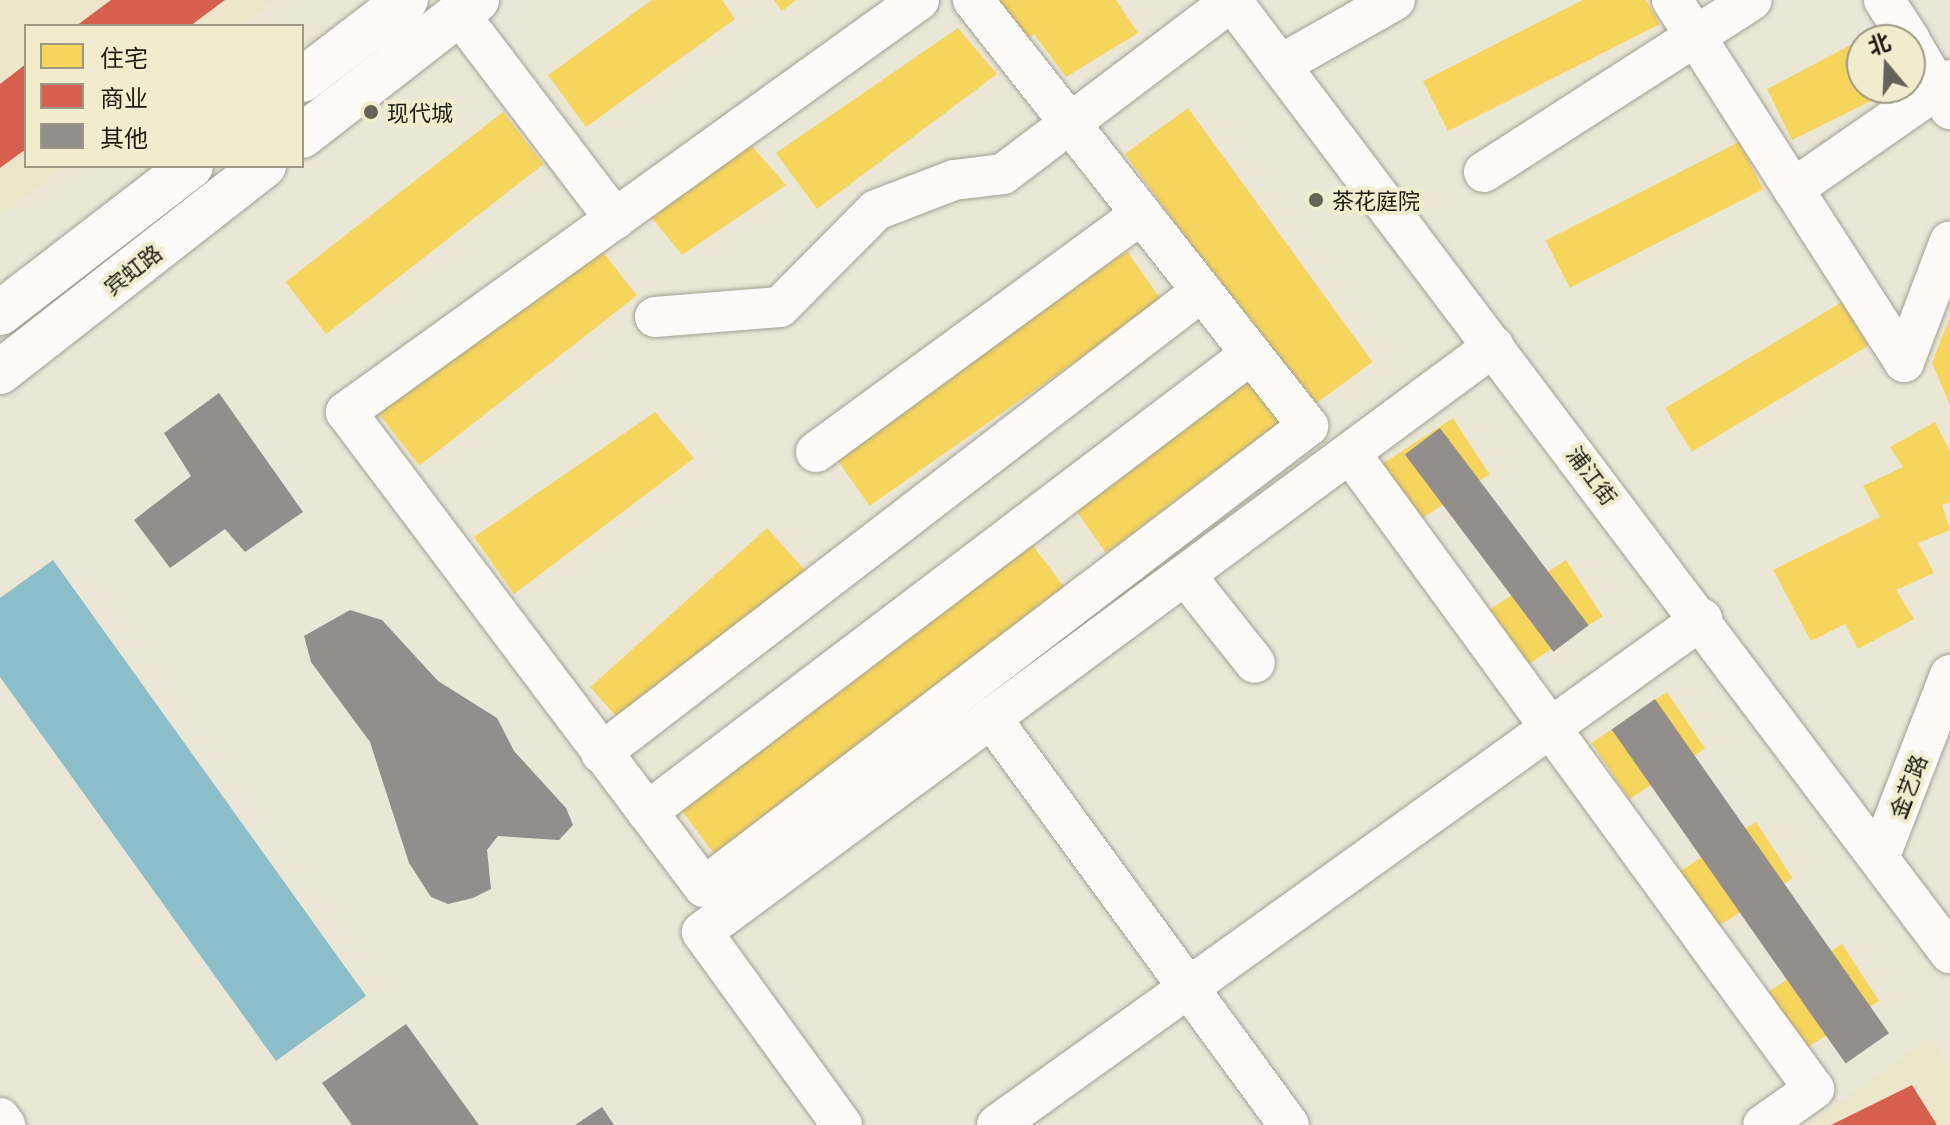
<!DOCTYPE html>
<html>
<head>
<meta charset="utf-8">
<style>
  body { margin:0 }
  #map { position:relative; width:1950px; height:1125px; overflow:hidden; background:#eae7d7; font-family:Literata,"Noto Sans SC",serif }
  div>[style] { position:absolute }
  .built>* { inset:0; background:#ebe5ca }
  .water>* { inset:0; background:#8bbec9 }
  .homes>* { inset:0; background:#f6d55c; transform-origin:0 0 }
  .shops>* { inset:0; background:#d6604d }
  .building>* { inset:0; background:#918e8b; transform-origin:0 0 }
  .roads { filter:drop-shadow(0 0 2px #a2a094) drop-shadow(0 0 2px #a2a094) }
  .minor>* { height:40px; margin:-20px; padding:0 20px; transform-origin:20px; border-radius:20px; background:#fcfbf9 }
  .major>* { height:44px; margin:-22px; padding:0 22px; transform-origin:22px; border-radius:22px; background:#fcfbf9 }
  .dots>* { width:22px; height:22px; translate:-50% -50%; box-sizing:border-box; border:4px solid #f2eccf; border-radius:50% }
  span { translate:-50% -50%; white-space:nowrap; text-align:center; line-height:1.15; -webkit-text-stroke:8px #f2eccf; paint-order:stroke }
  .poi-label { font-size:22px; color:#1e1c11 }
  .left { translate:0 -50%; text-align:left }
  .street-label { font-size:22px; color:#1e1c11 }
  .legend { position:absolute; left:24px; top:24px; width:280px; height:144px; box-sizing:border-box; background:#f2eccf; border:2px solid #9d9983; margin:0; padding:10px 14px; list-style:none; font-size:24px; color:#1e1c11 }
  .legend li { display:flex; align-items:center; gap:16px; height:40px }
  .legend b { width:40px; border:2px solid #9d9983 }
  .north { position:absolute; left:1846px; top:24px; width:80px; height:80px; box-sizing:border-box; background:#f2eccf; border:2px solid #9d9983; border-radius:50%; rotate:341deg; font-size:22px; font-weight:700; line-height:32px; text-align:center; color:#1e1c11 }
  .north::after { content:''; display:block; margin:auto; width:28px; height:36px; background:#656356; clip-path:polygon(50% 0,100% 100%,50% 72%,0 100%) }
</style>
</head>
<body>
<div id="map">
  <div class="built">
    <i style="clip-path:polygon(0 0,275px 0,242px 26px,26px 26px,26px 166px,65px 166px,0 217px)"></i>
    <i style="clip-path:polygon(1930px 1037px,1950px 1067px,1950px 1125px,1808px 1125px)"></i>
  </div>
  <div class="water">
    <i style="clip-path:polygon(53px 560px,366px 996px,276px 1061px,0 677px,0 598px)"></i>
  </div>
  <div class="homes">
    <i style="clip-path:polygon(652px 0,722px 0,735px 19px,586px 127px,548px 75px)"></i>
    <i style="clip-path:polygon(774px 0,796px 0,782px 11px)"></i>
    <i style="clip-path:polygon(995px 0,1116px 0,1138px 33px,1066px 77px,1034px 34px,1024px 41px)"></i>
    <i style="clip-path:polygon(1583px 0,1646px 0,1660px 24px,1448px 131px,1423px 81px)"></i>
    <i style="clip-path:polygon(958px 28px,997px 74px,817px 209px,776px 153px)"></i>
    <i style="clip-path:polygon(1879px 30px,1884px 40px,1862px 40px,1862px 88px,1897px 88px,1792px 140px,1767px 89px)"></i>
    <i style="left:1188px;top:108px;width:314px;height:78px;rotate:54deg"></i>
    <i style="left:503px;top:112px;width:66px;height:276px;rotate:52deg"></i>
    <i style="clip-path:polygon(746px 139px,786px 185px,682px 255px,648px 213px)"></i>
    <i style="left:1739px;top:142px;width:53px;height:217px;rotate:63deg"></i>
    <i style="left:595px;top:242px;width:68px;height:276px;rotate:52deg"></i>
    <i style="left:1127px;top:251px;width:61px;height:357px;rotate:55deg"></i>
    <i style="left:1842px;top:302px;width:51px;height:206px;rotate:59deg"></i>
    <i style="clip-path:polygon(1950px 317px,1950px 405px,1932px 363px)"></i>
    <i style="clip-path:polygon(1248px 371px,1286px 417px,1106px 553px,1066px 496px)"></i>
    <i style="clip-path:polygon(655px 412px,694px 458px,514px 594px,474px 537px)"></i>
    <i style="left:1453px;top:418px;width:67px;height:91px;rotate:57deg"></i>
    <i style="clip-path:polygon(1935px 422px,1950px 452px,1950px 502px,1942px 505px,1950px 530px,1918px 543px,1934px 573px,1896px 590px,1914px 619px,1858px 649px,1845px 624px,1811px 641px,1773px 570px,1880px 517px,1863px 486px,1903px 467px,1890px 447px)"></i>
    <i style="left:767px;top:528px;width:63px;height:238px;rotate:48deg"></i>
    <i style="left:1028px;top:539px;width:64px;height:440px;rotate:53deg"></i>
    <i style="left:1566px;top:560px;width:67px;height:91px;rotate:57deg"></i>
    <i style="left:1667px;top:692px;width:68px;height:91px;rotate:56deg"></i>
    <i style="left:1756px;top:822px;width:67px;height:91px;rotate:57deg"></i>
    <i style="left:1842px;top:944px;width:68px;height:91px;rotate:57deg"></i>
  </div>
  <div class="shops">
    <i style="clip-path:polygon(111px 0,225px 0,190px 26px,76px 26px)"></i>
    <i style="clip-path:polygon(26px 64px,26px 149px,0 168px,0 84px)"></i>
    <i style="clip-path:polygon(1912px 1085px,1937px 1125px,1831px 1125px)"></i>
  </div>
  <div class="building">
    <i style="clip-path:polygon(219px 393px,303px 512px,245px 552px,225px 529px,170px 568px,134px 520px,191px 476px,164px 433px)"></i>
    <i style="left:1440px;top:428px;width:247px;height:44px;rotate:53deg"></i>
    <i style="clip-path:polygon(350px 610px,382px 620px,438px 681px,497px 718px,514px 751px,566px 808px,573px 825px,559px 840px,498px 836px,487px 850px,491px 889px,473px 898px,448px 904px,431px 897px,409px 863px,370px 742px,311px 662px,304px 636px)"></i>
    <i style="left:1655px;top:699px;width:408px;height:53px;rotate:55deg"></i>
    <i style="clip-path:polygon(406px 1024px,479px 1125px,352px 1125px,322px 1083px)"></i>
    <i style="clip-path:polygon(602px 1107px,614px 1125px,575px 1125px)"></i>
  </div>
  <div class="roads">
    <div class="minor">
      <i style="left:919px;top:0;width:706px;rotate:144.28deg"></i>
      <i style="left:346px;top:412px;width:595px;rotate:53deg"></i>
      <i style="left:704px;top:887px;width:760px;rotate:-37.35deg"></i>
      <i style="left:1308px;top:426px;width:542px;rotate:-128.18deg"></i>
      <i style="left:1231px;top:0;width:1194px;rotate:52.97deg"></i>
      <i style="left:1672px;top:0;width:430px;rotate:57.3deg"></i>
      <i style="left:1884px;top:0;width:48px;rotate:57deg"></i>
      <i style="left:459px;top:14px;width:258px;rotate:52.7deg"></i>
      <i style="left:1910px;top:41px;width:79px;rotate:59.5deg"></i>
      <i style="left:1280px;top:65px;width:132px;rotate:-29.5deg"></i>
      <i style="left:1484px;top:172px;width:318px;rotate:-32.7deg"></i>
      <i style="left:1793px;top:189px;width:191px;rotate:-34.8deg"></i>
      <i style="left:655px;top:317px;width:125px;rotate:-4.6deg"></i>
      <i style="left:780px;top:307px;width:136px;rotate:-45.3deg"></i>
      <i style="left:876px;top:210px;width:84px;rotate:-21deg"></i>
      <i style="left:954px;top:180px;width:49px;rotate:-7deg"></i>
      <i style="left:1003px;top:174px;width:287px;rotate:-37.1deg"></i>
      <i style="left:1904px;top:362px;width:129px;rotate:-69.2deg"></i>
      <i style="left:816px;top:452px;width:403px;rotate:-36.2deg"></i>
      <i style="left:1350px;top:453px;width:787px;rotate:53.89deg"></i>
      <i style="left:1814px;top:1089px;width:62px;rotate:144.8deg"></i>
      <i style="left:1185px;top:575px;width:112px;rotate:51.5deg"></i>
      <i style="left:991px;top:718px;width:504px;rotate:53.79deg"></i>
      <i style="left:601px;top:753px;width:758px;rotate:-37.55deg"></i>
      <i style="left:647px;top:812px;width:758px;rotate:-37.17deg"></i>
      <i style="left:1881px;top:853px;width:191px;rotate:-68.8deg"></i>
      <i style="left:0;top:1118px;width:9px;rotate:54deg"></i>
      <i style="left:842px;top:1125px;width:238px;rotate:-126deg"></i>
      <i style="left:702px;top:932px;width:985px;rotate:-36.5deg"></i>
      <i style="left:997px;top:1125px;width:868px;rotate:-35.67deg"></i>
    </div>
    <div class="major">
      <i style="left:302px;top:80px;width:131px;rotate:-37.6deg"></i>
      <i style="left:302px;top:136px;width:222px;rotate:-37.9deg"></i>
      <i style="left:0;top:313px;width:241px;rotate:-37.6deg"></i>
      <i style="left:0;top:372px;width:335px;rotate:-38deg"></i>
    </div>
  </div>
  <div class="dots">
    <i style="left:371px;top:112px;background:#656356"></i>
    <i style="left:1316px;top:200px;background:#656356"></i>
  </div>
  <div class="poi-label">
    <span class="left" style="left:387px;top:112px">现代城</span>
    <span class="left" style="left:1332px;top:200px">茶花庭院</span>
  </div>
  <div class="street-label">
    <span style="left:132px;top:269px;rotate:-38deg">宾虹路</span>
    <span style="left:1593px;top:475px;rotate:53deg">浦江街</span>
    <span style="left:1907px;top:786px;rotate:-69deg">金艺路</span>
  </div>
  <ul class="legend">
  <li><b style="height:22px;background:#f6d55c"></b>住宅</li>
  <li><b style="height:22px;background:#d6604d"></b>商业</li>
  <li><b style="height:22px;background:#918e8b"></b>其他</li>
  </ul>
  <div class="north">北</div>
</div>
</body>
</html>
